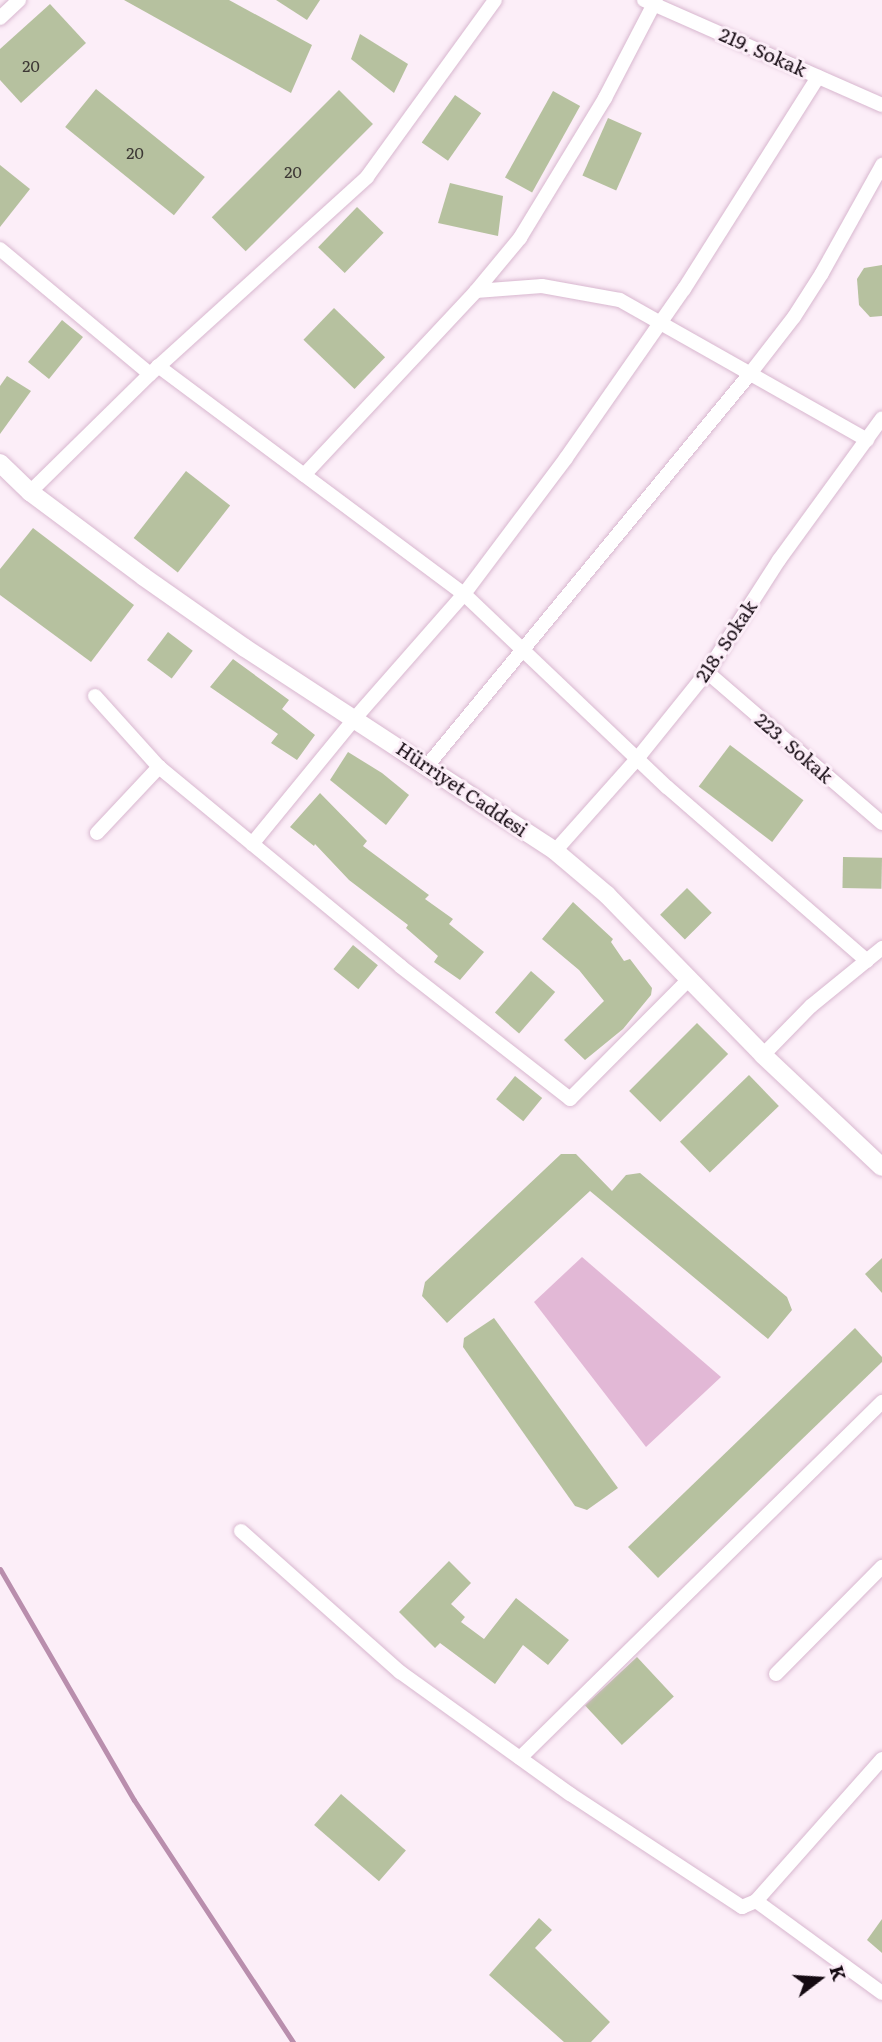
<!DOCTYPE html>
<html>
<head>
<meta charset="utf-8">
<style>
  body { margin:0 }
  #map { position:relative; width:882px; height:2042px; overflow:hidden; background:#fceef8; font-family:Literata,serif }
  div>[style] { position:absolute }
  .green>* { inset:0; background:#e2b8d6 }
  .stream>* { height:5px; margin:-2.5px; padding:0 2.5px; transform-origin:2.5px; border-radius:2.5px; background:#b98ead }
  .building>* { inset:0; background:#b6c19f; transform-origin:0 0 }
  .roads { filter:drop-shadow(0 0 2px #d8b7cf) drop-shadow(0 0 2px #d8b7cf) }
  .minor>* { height:14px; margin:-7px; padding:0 7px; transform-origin:7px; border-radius:7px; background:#fff }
  .tertiary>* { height:18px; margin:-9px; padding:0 9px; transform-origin:9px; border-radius:9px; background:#fff }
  span { translate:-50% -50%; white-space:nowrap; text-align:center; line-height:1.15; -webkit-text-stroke:6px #fceef8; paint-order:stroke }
  .number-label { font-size:16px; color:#3d3835 }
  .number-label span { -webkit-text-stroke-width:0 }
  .street-label { font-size:19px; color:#150a12 }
  .north { position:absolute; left:784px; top:1944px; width:70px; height:70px; -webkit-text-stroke:5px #fceef8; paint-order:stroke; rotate:73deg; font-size:19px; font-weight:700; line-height:28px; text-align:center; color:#150a12 }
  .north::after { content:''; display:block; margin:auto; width:24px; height:32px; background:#150a12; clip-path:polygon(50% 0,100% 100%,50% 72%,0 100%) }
</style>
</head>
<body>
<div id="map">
  <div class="green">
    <i style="clip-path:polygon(582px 1257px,721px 1377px,646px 1447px,534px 1302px)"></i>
  </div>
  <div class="stream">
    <i style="left:0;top:1569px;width:267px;rotate:59.9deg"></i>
    <i style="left:134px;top:1800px;width:290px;rotate:56.7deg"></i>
  </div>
  <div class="building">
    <i style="clip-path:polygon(124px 0,229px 0,312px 45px,291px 93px)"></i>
    <i style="clip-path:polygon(276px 0,320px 0,307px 20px)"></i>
    <i style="clip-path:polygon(50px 4px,86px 43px,21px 103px,0 80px,0 49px)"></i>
    <i style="clip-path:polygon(360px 34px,408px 64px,394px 93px,351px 59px)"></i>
    <i style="left:96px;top:89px;width:140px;height:49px;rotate:39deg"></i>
    <i style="left:339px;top:90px;width:48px;height:180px;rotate:45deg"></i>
    <i style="left:553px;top:91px;width:31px;height:99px;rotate:29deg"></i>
    <i style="left:455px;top:95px;width:32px;height:58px;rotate:35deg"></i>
    <i style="left:608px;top:118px;width:37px;height:63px;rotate:24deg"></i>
    <i style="clip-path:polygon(0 165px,30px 189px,0 227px)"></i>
    <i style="clip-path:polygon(450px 183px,503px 196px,498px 236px,438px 223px)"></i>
    <i style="left:357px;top:207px;width:37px;height:56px;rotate:44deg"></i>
    <i style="clip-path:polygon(882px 265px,882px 316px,870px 317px,859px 305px,857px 279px,864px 268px)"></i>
    <i style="left:334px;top:308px;width:71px;height:44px;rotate:44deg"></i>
    <i style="left:62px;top:320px;width:27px;height:54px;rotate:39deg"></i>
    <i style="clip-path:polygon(7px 376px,31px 391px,0 434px,0 386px)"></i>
    <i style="left:186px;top:471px;width:56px;height:85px;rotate:38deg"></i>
    <i style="clip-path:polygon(33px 528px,134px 605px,91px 662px,0 595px,0 569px)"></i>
    <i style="left:168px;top:632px;width:31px;height:35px;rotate:37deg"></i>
    <i style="clip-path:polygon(233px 659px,289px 700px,282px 709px,315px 735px,297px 760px,271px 743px,278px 734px,210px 687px)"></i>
    <i style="left:730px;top:745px;width:92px;height:52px;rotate:37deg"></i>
    <i style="clip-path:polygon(348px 752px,382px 773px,409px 795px,386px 825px,330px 780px)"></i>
    <i style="clip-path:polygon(320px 793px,367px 841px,363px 846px,429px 895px,425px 899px,453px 919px,449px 924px,484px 952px,460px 980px,434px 962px,438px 956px,406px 928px,408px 925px,349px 880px,315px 844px,314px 846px,290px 827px)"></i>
    <i style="left:843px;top:857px;width:39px;height:31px;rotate:1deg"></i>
    <i style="left:687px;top:888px;width:35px;height:38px;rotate:45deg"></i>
    <i style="clip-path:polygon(573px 902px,613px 939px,611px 942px,624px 961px,630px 959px,652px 988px,651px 995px,623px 1029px,585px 1060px,564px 1040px,604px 1001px,579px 970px,542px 939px)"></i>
    <i style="left:353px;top:945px;width:32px;height:31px;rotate:39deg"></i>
    <i style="left:531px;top:971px;width:32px;height:55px;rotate:41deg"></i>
    <i style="left:697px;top:1023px;width:44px;height:96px;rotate:45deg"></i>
    <i style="left:749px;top:1075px;width:43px;height:96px;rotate:46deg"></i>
    <i style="left:515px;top:1076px;width:35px;height:30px;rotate:39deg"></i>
    <i style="clip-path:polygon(561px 1154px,576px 1154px,612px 1191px,626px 1175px,640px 1173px,787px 1297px,792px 1310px,768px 1339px,590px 1191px,447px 1323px,422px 1296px,425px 1282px)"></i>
    <i style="clip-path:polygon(882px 1258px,882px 1293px,865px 1274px)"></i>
    <i style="clip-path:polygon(494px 1318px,618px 1488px,587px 1510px,575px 1506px,463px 1347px,464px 1338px)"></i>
    <i style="clip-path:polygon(855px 1328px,882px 1357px,882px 1362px,658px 1578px,628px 1547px)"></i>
    <i style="clip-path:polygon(449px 1561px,471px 1583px,451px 1604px,465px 1617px,461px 1622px,484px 1639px,516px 1598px,569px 1640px,548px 1665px,523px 1645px,495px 1684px,440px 1643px,435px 1648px,399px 1612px)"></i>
    <i style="left:637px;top:1657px;width:54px;height:71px;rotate:47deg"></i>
    <i style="left:341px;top:1794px;width:86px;height:41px;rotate:41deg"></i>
    <i style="clip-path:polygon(539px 1918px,552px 1930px,535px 1948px,610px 2022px,591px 2042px,564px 2042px,489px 1975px)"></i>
    <i style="clip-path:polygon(882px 1919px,882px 1953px,867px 1940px)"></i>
  </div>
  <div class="roads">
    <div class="minor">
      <i style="left:644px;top:0;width:260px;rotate:23.8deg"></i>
      <i style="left:0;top:18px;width:26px;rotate:-43deg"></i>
      <i style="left:0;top:249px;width:195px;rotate:39.8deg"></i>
      <i style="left:476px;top:291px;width:66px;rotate:-4.3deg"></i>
      <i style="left:542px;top:286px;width:79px;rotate:10.2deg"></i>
      <i style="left:620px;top:300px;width:284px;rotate:29.5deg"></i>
      <i style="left:158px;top:366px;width:382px;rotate:36.7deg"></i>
      <i style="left:464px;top:594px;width:280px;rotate:43.6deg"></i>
      <i style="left:667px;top:787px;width:265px;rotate:41deg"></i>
      <i style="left:304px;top:475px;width:252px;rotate:-46.9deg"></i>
      <i style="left:476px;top:291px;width:69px;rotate:-50.3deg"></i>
      <i style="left:520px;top:238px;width:164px;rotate:-58.7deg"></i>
      <i style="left:605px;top:98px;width:110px;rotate:-62.5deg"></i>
      <i style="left:30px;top:492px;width:168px;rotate:-44.5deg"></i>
      <i style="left:150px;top:374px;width:293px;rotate:-42.2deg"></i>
      <i style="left:367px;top:177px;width:218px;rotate:-54.1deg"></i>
      <i style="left:707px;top:672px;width:231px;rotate:40.8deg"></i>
      <i style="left:95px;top:696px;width:96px;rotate:48deg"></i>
      <i style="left:159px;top:767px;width:313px;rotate:39.5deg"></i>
      <i style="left:400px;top:966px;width:216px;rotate:38deg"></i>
      <i style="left:570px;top:1099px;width:169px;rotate:-45.2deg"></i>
      <i style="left:427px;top:766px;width:507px;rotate:-50.53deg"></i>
      <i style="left:749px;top:375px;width:73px;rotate:-52.2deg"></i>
      <i style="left:794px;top:317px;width:52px;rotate:-57.5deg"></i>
      <i style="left:822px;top:273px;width:124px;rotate:-60.9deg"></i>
      <i style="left:97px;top:833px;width:91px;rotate:-46.8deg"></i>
      <i style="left:252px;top:844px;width:163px;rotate:-50.7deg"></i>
      <i style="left:355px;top:718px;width:165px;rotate:-48.7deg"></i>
      <i style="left:464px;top:594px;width:170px;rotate:-53.1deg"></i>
      <i style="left:566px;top:458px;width:206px;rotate:-55.1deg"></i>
      <i style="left:684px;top:289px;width:251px;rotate:-57.7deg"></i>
      <i style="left:555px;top:851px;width:123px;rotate:-48.3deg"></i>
      <i style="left:637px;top:759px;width:112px;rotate:-51.2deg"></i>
      <i style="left:707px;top:672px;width:133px;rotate:-57.3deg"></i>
      <i style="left:779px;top:560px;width:175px;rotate:-54deg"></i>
      <i style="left:763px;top:1055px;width:69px;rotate:-45.6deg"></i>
      <i style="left:811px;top:1006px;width:92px;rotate:-39.2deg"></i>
      <i style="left:241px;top:1531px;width:213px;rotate:41.6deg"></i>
      <i style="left:400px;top:1672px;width:209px;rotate:35.7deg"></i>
      <i style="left:570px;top:1794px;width:206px;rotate:33.3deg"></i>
      <i style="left:742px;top:1907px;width:15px;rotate:-23deg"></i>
      <i style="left:756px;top:1901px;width:190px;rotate:-48.4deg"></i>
      <i style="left:776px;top:1674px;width:151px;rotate:-45.3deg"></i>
      <i style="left:520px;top:1758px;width:508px;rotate:-44.52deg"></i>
      <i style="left:756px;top:1901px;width:156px;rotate:36.1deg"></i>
    </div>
    <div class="tertiary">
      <i style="left:0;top:463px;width:42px;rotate:44deg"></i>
      <i style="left:30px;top:492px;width:142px;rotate:36.7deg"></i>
      <i style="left:144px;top:577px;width:123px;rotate:35.1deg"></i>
      <i style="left:245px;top:648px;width:371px;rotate:33.2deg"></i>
      <i style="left:555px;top:851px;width:68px;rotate:40.2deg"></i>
      <i style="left:607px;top:895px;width:223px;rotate:45.7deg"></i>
      <i style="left:763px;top:1055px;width:163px;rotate:43.3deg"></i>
    </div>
  </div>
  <div class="number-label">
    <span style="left:31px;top:65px">20</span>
    <span style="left:135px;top:152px">20</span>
    <span style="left:293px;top:171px">20</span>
  </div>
  <div class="street-label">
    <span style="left:763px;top:52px;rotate:24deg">219. Sokak</span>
    <span style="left:726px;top:641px;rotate:-56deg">218. Sokak</span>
    <span style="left:794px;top:748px;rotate:41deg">223. Sokak</span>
    <span style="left:462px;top:789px;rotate:34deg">Hürriyet Caddesi</span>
  </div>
  <div class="north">K</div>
</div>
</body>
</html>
